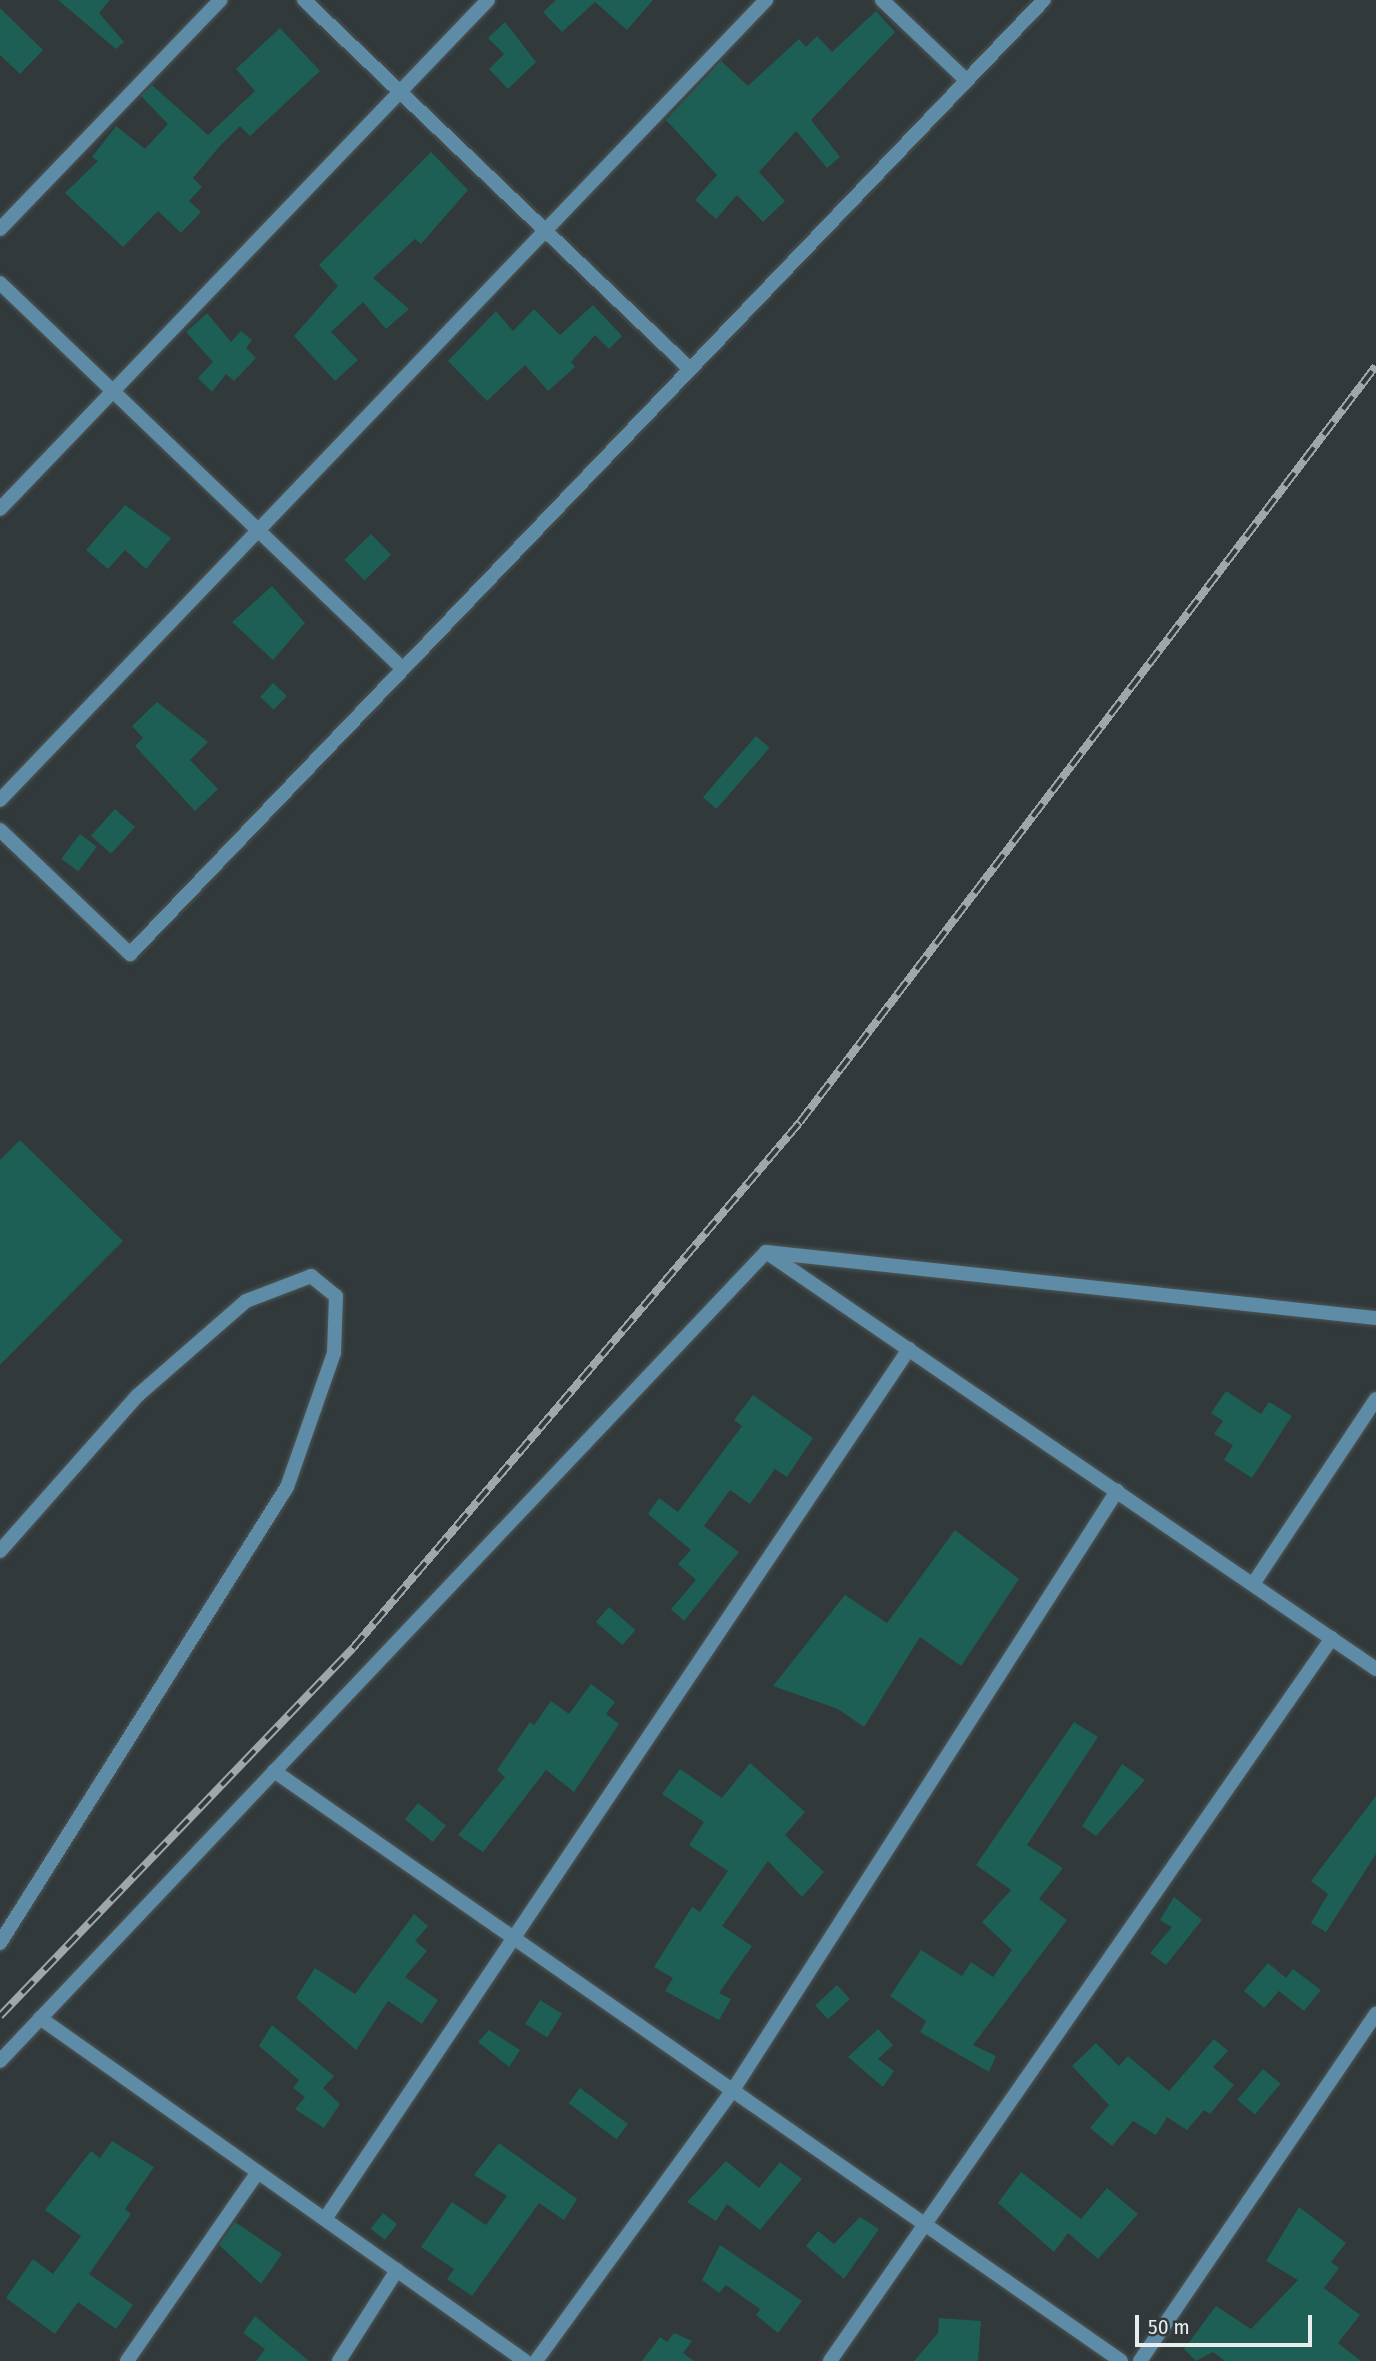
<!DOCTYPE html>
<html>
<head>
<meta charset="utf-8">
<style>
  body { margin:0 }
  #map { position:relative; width:1376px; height:2361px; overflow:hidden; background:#31393a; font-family:"Fira Sans Condensed",sans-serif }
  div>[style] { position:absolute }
  .building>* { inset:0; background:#1d5f55; transform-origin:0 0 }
  .roads { filter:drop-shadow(0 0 2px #4e5657) drop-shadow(0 0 2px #4e5657) }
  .minor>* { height:14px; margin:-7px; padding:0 7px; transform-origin:7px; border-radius:7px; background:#5e8ca7 }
  .tertiary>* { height:14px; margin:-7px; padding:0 7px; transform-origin:7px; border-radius:7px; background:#5e8ca7 }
  .rail>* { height:8px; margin-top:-4px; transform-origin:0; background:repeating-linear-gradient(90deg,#31393a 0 16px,#a1a7a8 0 32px); box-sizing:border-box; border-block:2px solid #a1a7a8 }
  span { translate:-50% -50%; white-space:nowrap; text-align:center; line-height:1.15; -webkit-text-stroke:5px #31393a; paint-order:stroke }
  .scale { position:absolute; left:1135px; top:2315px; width:177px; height:32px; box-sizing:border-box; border:4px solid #e8edee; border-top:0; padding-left:9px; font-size:21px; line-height:24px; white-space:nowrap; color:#e8edee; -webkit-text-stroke:5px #31393a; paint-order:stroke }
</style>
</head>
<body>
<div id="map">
  <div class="building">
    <i style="clip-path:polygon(58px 0,110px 0,99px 13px,124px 42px,116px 49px)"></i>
    <i style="clip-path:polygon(556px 0,653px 0,627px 30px,595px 2px,562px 32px,543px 12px)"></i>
    <i style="clip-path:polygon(0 8px,43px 50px,20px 74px,0 55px)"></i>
    <i style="clip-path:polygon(876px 11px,895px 32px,811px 120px,840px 157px,827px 168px,796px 131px,759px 172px,785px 201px,763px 222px,737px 195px,716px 219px,695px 200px,717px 175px,666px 120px,721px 61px,748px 86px,799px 39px,806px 47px,817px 36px,832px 52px)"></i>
    <i style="clip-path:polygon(505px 22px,536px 62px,508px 89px,489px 69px,504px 54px,488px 38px)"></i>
    <i style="clip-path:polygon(280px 28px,320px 71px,250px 136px,240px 126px,219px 147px,193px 178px,202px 187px,189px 201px,201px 212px,181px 233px,158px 211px,123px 247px,65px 193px,98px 161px,92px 157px,116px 126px,145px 149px,168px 124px,141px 96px,152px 85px,208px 135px,255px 91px,236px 69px)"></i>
    <i style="clip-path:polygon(431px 152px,468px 190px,421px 244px,415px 239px,373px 278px,409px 309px,386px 329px,363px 302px,331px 332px,358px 360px,335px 381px,294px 336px,338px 286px,319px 265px)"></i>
    <i style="clip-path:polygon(593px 305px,622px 336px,609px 349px,595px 335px,571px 362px,575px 367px,548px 391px,525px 365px,487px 401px,448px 361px,496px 311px,513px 331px,534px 309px,560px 335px)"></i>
    <i style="clip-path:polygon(207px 313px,231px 342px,241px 331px,252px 340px,246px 348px,256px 358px,234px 381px,226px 374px,212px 392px,198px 378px,213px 362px,186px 332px)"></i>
    <i style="clip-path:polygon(125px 505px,171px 538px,146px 569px,125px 550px,108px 569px,86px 550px)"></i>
    <i style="left:371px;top:534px;width:29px;height:37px;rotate:46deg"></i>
    <i style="clip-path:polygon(272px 586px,305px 623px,273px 660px,232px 622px)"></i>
    <i style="left:273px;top:683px;width:19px;height:19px;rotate:43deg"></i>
    <i style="clip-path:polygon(157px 702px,208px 742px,190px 760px,218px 789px,195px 811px,135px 746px,143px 738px,132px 726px)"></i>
    <i style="left:756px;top:736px;width:18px;height:81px;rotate:41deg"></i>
    <i style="left:115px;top:809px;width:27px;height:36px;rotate:42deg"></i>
    <i style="left:80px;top:834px;width:21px;height:31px;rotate:37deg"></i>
    <i style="clip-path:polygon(20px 1140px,123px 1241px,0 1365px,0 1160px)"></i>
    <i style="clip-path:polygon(1226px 1391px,1261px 1414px,1269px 1402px,1292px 1416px,1252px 1478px,1224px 1460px,1233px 1445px,1214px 1434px,1223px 1421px,1211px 1413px)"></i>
    <i style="clip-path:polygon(753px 1395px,813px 1438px,787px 1477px,775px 1469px,750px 1504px,730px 1490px,704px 1526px,739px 1552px,684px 1621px,671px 1609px,696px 1580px,678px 1564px,691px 1550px,648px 1514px,659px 1498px,678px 1512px,742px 1426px,734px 1420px)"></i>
    <i style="clip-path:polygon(955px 1530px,1019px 1579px,961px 1666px,920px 1637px,864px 1727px,838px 1709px,773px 1686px,845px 1595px,887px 1623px)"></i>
    <i style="left:609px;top:1607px;width:35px;height:20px;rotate:41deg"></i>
    <i style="clip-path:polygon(591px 1684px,615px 1702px,606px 1714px,619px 1724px,574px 1792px,546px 1770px,483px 1852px,458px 1835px,505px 1777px,497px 1770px,530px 1722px,534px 1725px,551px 1701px,569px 1714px)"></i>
    <i style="clip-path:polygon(1074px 1722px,1098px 1737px,1027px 1845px,1063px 1868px,1039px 1899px,1067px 1920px,973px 2045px,996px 2056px,989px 2072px,920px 2032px,926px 2021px,890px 1996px,921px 1950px,962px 1976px,971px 1962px,993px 1977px,1012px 1950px,982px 1922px,1011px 1890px,976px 1865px)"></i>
    <i style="clip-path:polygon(750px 1763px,805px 1812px,785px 1835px,824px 1872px,802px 1897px,768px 1861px,722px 1926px,752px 1946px,719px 1993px,731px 1999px,719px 2020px,665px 1991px,673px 1978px,654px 1967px,692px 1907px,700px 1912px,728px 1871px,689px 1845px,704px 1822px,662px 1794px,680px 1769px,722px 1798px)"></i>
    <i style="clip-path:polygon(1122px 1764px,1145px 1780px,1096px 1836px,1082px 1826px)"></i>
    <i style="clip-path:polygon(1376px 1796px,1376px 1854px,1326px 1932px,1311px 1923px,1328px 1894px,1311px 1881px)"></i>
    <i style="left:418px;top:1803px;width:36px;height:21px;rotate:39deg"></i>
    <i style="clip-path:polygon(1174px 1897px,1202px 1920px,1166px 1965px,1150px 1953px,1172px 1927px,1160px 1920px)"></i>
    <i style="clip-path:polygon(414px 1914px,428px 1926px,415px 1941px,427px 1951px,405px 1977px,438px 2000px,422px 2024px,388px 2001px,356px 2050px,296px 1998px,315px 1968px,355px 1994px)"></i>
    <i style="clip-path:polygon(1268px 1963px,1286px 1978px,1293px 1969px,1321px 1990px,1304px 2011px,1279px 1991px,1264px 2008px,1244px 1991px)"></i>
    <i style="left:837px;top:1985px;width:19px;height:30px;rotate:47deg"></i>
    <i style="left:540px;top:2000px;width:26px;height:28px;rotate:32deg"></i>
    <i style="clip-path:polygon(272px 2025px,334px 2076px,323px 2088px,340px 2104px,324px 2128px,295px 2109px,305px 2097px,293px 2088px,299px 2080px,259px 2046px)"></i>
    <i style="clip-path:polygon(878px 2029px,893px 2045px,878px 2059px,894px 2071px,883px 2087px,848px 2057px)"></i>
    <i style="clip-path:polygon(489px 2030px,520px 2050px,509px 2067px,478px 2042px)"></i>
    <i style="clip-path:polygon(1214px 2039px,1228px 2051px,1213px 2067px,1234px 2085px,1210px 2114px,1204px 2110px,1187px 2130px,1167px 2117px,1156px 2135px,1133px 2121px,1112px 2146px,1090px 2128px,1109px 2105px,1072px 2066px,1096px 2043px,1119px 2066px,1128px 2056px,1169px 2091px)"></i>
    <i style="left:1263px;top:2069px;width:23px;height:40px;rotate:40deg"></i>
    <i style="left:580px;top:2088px;width:60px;height:19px;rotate:37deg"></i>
    <i style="clip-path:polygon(112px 2141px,154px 2167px,125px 2209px,131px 2214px,89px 2274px,133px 2305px,116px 2329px,78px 2302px,55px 2334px,6px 2298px,33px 2259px,53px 2274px,81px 2236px,45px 2210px,91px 2151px,100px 2158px)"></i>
    <i style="clip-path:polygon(499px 2143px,577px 2199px,564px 2220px,539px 2203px,472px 2296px,447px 2279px,454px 2269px,421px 2247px,452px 2202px,486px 2225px,507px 2196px,474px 2175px)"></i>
    <i style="clip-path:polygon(726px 2161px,759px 2188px,780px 2162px,802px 2179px,760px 2230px,727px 2204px,716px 2221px,687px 2202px)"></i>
    <i style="clip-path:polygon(1021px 2172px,1081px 2219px,1107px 2188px,1138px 2214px,1098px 2259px,1068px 2233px,1054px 2252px,998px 2203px)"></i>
    <i style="clip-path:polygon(1299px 2207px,1346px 2243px,1331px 2262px,1339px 2268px,1324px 2288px,1360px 2315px,1338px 2343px,1361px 2361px,1225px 2361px,1213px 2352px,1196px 2361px,1184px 2349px,1216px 2306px,1251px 2329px,1298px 2280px,1266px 2261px)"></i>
    <i style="left:383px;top:2213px;width:18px;height:20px;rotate:38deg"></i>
    <i style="clip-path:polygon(860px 2217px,879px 2229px,844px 2279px,806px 2246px,818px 2231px,834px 2244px)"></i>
    <i style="clip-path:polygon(235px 2222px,282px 2254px,261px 2284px,219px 2245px)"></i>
    <i style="clip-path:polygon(720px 2245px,802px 2301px,778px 2333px,756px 2315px,760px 2309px,726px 2285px,719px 2293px,702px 2280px)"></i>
    <i style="clip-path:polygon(255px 2316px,276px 2334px,309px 2361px,256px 2361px,265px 2349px,243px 2333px)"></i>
    <i style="clip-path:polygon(939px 2318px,981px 2321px,978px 2361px,914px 2361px,938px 2333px)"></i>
    <i style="clip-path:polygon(674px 2333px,692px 2341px,683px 2353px,694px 2361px,642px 2361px,660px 2337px,667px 2342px)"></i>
  </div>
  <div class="roads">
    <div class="minor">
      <i style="left:304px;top:0;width:534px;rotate:43.71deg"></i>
      <i style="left:882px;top:0;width:117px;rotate:43.6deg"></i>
      <i style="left:0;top:229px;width:318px;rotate:-46.1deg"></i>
      <i style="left:0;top:283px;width:558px;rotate:43.77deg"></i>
      <i style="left:0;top:509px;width:705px;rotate:-46.21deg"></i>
      <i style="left:0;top:800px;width:1108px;rotate:-46.24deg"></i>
      <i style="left:0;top:830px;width:180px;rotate:43.6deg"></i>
      <i style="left:130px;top:954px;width:1321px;rotate:-46.23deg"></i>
      <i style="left:0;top:1551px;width:207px;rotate:-48.5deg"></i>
      <i style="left:137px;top:1396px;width:145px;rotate:-41.1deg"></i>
      <i style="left:246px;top:1301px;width:70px;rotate:-21deg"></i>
      <i style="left:311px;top:1276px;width:32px;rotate:39deg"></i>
      <i style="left:336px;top:1296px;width:57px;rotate:92deg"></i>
      <i style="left:334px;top:1353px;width:142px;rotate:109.3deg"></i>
      <i style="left:287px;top:1487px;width:539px;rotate:122.19deg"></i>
      <i style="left:1253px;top:1584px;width:222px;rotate:-56.4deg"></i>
      <i style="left:274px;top:1771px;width:1032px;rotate:34.86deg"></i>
      <i style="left:40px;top:2018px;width:594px;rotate:35.27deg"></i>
      <i style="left:0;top:2061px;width:1114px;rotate:-46.56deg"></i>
      <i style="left:766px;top:1252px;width:614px;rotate:6.18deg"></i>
      <i style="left:325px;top:2219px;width:1048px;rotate:-56.13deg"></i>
      <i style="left:127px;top:2361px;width:230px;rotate:-55.3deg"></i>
      <i style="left:339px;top:2361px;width:108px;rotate:-57.5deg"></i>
      <i style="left:536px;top:2361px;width:335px;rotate:-54deg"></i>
      <i style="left:733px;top:2090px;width:712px;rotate:-57.34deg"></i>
      <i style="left:830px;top:2361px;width:880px;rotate:-55.23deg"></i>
      <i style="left:1140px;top:2361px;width:420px;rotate:-55.8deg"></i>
    </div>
    <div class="tertiary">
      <i style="left:766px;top:1252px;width:739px;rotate:34.36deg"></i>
    </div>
  </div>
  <div class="rail">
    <i style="left:0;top:2016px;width:510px;rotate:-46.19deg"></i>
    <i style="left:353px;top:1648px;width:690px;rotate:-49.64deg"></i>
    <i style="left:800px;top:1122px;width:950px;rotate:-52.7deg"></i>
  </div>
  <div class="scale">50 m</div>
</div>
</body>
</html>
